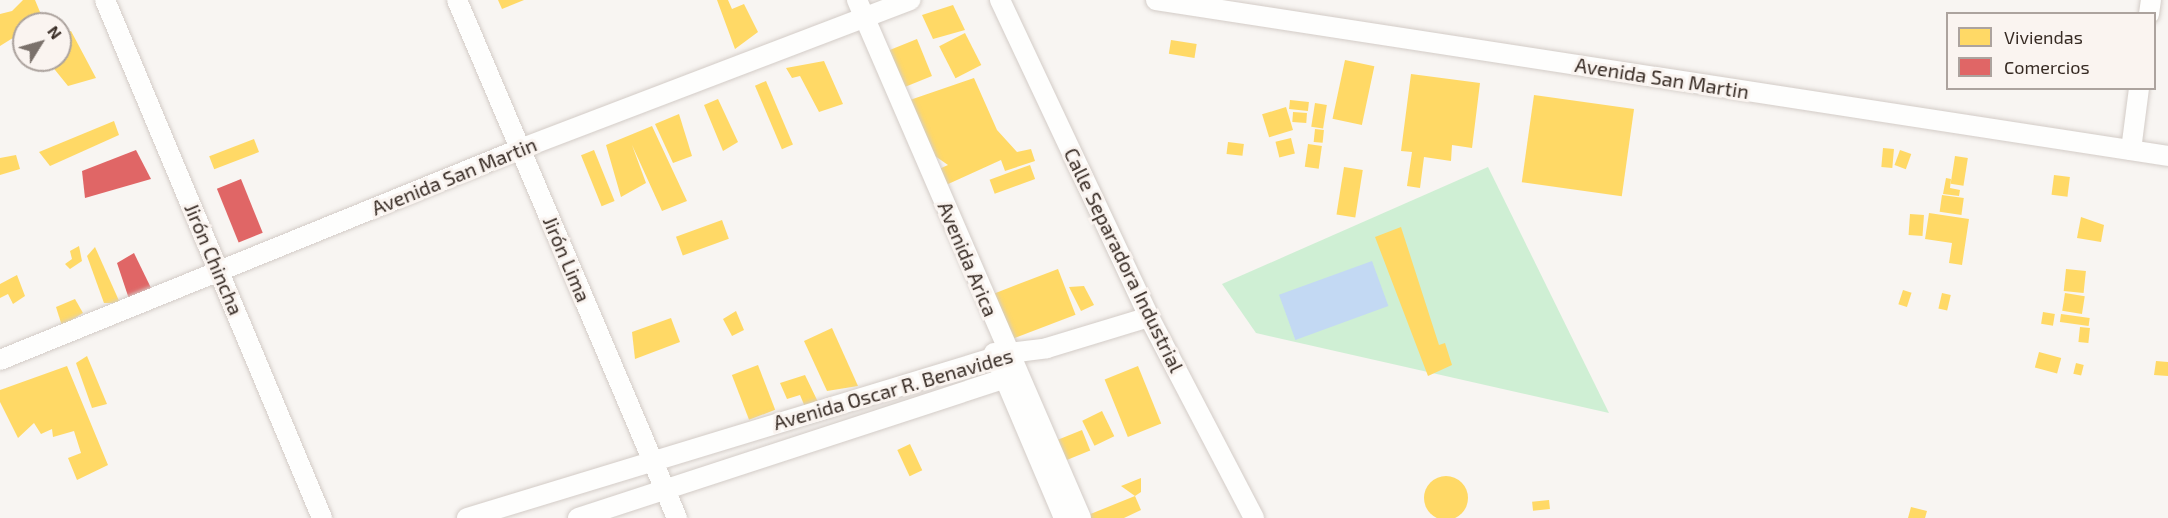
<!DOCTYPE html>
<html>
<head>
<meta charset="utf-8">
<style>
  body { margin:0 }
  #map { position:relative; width:2168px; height:518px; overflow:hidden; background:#f8f5f2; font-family:"Exo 2",sans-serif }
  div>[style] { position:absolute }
  .green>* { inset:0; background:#cfefd4 }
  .water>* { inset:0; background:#c3d9f3; transform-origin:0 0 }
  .homes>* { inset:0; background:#ffd966; transform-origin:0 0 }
  .round { border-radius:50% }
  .shops>* { inset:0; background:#e06666; transform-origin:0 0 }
  .roads { filter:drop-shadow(0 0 2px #d3ccc7) drop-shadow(0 0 2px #d3ccc7) }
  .minor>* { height:20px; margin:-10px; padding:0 10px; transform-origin:10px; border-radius:10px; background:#fefefd }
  span { translate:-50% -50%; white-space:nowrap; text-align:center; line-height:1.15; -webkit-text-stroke:6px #faf4f0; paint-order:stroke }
  .street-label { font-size:20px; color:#362a23 }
  .legend { position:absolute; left:1946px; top:12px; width:210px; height:78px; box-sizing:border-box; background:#faf4f0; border:2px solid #aca39e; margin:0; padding:8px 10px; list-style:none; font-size:18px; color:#362a23 }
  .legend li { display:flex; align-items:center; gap:12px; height:30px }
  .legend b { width:30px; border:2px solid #aca39e }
  .north { position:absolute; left:12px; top:12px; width:60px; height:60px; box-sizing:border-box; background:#faf4f0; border:2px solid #aca39e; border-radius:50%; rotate:53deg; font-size:16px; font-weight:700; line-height:24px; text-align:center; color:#362a23 }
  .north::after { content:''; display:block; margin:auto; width:21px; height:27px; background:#7a716b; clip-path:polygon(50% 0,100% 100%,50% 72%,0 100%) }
</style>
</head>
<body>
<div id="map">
  <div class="green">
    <i style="clip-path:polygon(1488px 167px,1609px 413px,1256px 333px,1222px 284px)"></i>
  </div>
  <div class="water">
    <i style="left:1372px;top:261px;width:48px;height:99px;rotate:70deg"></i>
  </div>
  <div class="homes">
    <i style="clip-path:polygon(23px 0,35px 0,45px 24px,24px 24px,24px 31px,0 46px,0 14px,12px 11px)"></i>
    <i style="clip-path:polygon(498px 0,524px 0,502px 9px)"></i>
    <i style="clip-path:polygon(717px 0,728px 0,732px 9px,744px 4px,758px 32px,735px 49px)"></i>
    <i style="clip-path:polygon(953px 5px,965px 30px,933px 39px,922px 15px)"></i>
    <i style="clip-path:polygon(71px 31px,96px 78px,68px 86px,47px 60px,60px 60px,60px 36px)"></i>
    <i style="left:965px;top:33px;width:36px;height:29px;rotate:63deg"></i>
    <i style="left:917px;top:39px;width:40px;height:36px;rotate:68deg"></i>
    <i style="left:1171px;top:40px;width:26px;height:14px;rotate:9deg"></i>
    <i style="left:1345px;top:60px;width:30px;height:60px;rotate:12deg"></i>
    <i style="clip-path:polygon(824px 61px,843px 104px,819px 112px,800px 76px,792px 78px,786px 68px)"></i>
    <i style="clip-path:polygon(1411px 74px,1480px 83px,1472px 148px,1452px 145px,1451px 161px,1424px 157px,1420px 188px,1407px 186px,1412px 152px,1401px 151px)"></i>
    <i style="clip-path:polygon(974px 78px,997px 130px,1017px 152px,1031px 149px,1035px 161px,1005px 171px,1001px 160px,946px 185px,939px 169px,948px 165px,935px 156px,907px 101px)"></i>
    <i style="left:766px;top:81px;width:69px;height:12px;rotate:67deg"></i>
    <i style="left:1534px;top:95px;width:101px;height:88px;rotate:8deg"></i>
    <i style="clip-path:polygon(718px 99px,738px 142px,723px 151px,704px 105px)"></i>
    <i style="left:1290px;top:100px;width:19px;height:9px;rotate:6deg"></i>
    <i style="left:1315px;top:103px;width:12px;height:24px;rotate:9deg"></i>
    <i style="left:1286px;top:107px;width:24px;height:25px;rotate:73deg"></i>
    <i style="left:1293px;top:112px;width:14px;height:10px;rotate:4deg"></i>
    <i style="clip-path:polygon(679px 114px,692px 156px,673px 163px,655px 124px)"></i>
    <i style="clip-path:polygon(114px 121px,119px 135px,50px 166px,39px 152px)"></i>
    <i style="clip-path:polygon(652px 126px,687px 201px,662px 211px,632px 145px,646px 183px,621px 197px,606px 145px)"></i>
    <i style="left:1315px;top:129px;width:9px;height:13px;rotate:6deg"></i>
    <i style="left:1291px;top:138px;width:16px;height:16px;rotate:76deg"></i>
    <i style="left:254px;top:139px;width:14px;height:48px;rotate:69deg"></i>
    <i style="left:1228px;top:142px;width:16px;height:12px;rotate:7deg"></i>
    <i style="left:1308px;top:144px;width:14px;height:23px;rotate:8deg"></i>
    <i style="left:1883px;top:148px;width:11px;height:19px;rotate:5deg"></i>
    <i style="left:594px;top:150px;width:55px;height:14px;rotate:68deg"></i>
    <i style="left:1900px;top:150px;width:12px;height:16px;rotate:20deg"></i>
    <i style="clip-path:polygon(16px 155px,20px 169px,0 175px,0 158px)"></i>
    <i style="left:1955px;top:156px;width:13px;height:28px;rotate:9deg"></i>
    <i style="left:1030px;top:165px;width:15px;height:43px;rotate:70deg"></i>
    <i style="left:1344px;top:167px;width:19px;height:48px;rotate:9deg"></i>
    <i style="left:2054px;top:175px;width:16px;height:20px;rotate:7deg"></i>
    <i style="clip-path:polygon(1946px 178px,1951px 179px,1950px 188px,1960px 190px,1959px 196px,1943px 194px)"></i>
    <i style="left:1942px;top:195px;width:22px;height:17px;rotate:8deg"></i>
    <i style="clip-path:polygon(1929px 213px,1969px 219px,1962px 265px,1949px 263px,1952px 243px,1925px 239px)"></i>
    <i style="left:1910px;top:214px;width:14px;height:21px;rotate:4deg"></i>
    <i style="clip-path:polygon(2081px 217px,2104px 225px,2101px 242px,2077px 238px)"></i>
    <i style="left:722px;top:220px;width:20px;height:49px;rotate:70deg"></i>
    <i style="clip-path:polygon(1401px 227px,1439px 345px,1445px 343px,1452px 365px,1428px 376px,1375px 237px)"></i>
    <i style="clip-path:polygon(79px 246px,82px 261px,70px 269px,65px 264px,72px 259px,70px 251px)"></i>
    <i style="clip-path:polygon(95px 247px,120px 303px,104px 303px,87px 256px)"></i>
    <i style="left:1058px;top:269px;width:49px;height:75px;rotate:69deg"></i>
    <i style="left:2066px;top:269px;width:20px;height:22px;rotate:6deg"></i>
    <i style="clip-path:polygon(17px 275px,25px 296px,13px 304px,8px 294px,0 298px,0 284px)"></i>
    <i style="clip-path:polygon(1084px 286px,1094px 305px,1081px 311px,1069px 287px)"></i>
    <i style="left:1903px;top:290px;width:9px;height:15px;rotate:18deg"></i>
    <i style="left:1942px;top:293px;width:9px;height:16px;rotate:13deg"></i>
    <i style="left:2065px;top:293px;width:20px;height:18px;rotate:9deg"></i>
    <i style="clip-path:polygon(75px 299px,83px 313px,62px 326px,56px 307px)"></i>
    <i style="clip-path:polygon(736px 311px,744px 330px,732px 336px,723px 319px)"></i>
    <i style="left:2043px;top:312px;width:12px;height:12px;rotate:9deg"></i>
    <i style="left:2061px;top:314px;width:29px;height:8px;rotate:8deg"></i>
    <i style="clip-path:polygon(671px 318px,680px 342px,635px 359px,632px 332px)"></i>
    <i style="left:2080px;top:327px;width:10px;height:15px;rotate:6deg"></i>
    <i style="clip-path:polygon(832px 328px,858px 386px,827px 391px,804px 341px)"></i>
    <i style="left:2039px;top:352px;width:23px;height:16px;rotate:15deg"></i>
    <i style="clip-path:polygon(87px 356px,107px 404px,92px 408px,76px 363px)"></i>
    <i style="clip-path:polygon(2156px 361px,2168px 362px,2168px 376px,2154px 375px)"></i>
    <i style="left:2076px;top:363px;width:8px;height:11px;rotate:14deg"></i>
    <i style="left:758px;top:365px;width:48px;height:28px;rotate:69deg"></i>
    <i style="clip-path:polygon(67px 366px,108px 465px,77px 480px,68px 458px,81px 453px,74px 431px,53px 437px,52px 429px,41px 434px,34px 423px,18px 438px,0 402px,0 390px)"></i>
    <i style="left:1138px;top:366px;width:62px;height:36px;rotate:68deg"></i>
    <i style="clip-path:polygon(805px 375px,818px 402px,805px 407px,800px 395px,787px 399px,780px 383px)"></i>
    <i style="left:1102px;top:411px;width:28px;height:22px;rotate:64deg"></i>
    <i style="left:1082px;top:430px;width:22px;height:26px;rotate:68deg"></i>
    <i style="left:910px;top:444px;width:29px;height:14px;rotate:65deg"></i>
    <i class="round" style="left:1424px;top:476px;width:44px;height:44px"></i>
    <i style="clip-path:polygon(1141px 478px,1141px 492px,1135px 496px,1121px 486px)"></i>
    <i style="clip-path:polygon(1135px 496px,1141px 510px,1124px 518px,1090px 518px,1088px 515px)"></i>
    <i style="left:1549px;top:500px;width:9px;height:17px;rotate:84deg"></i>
    <i style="clip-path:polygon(1911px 507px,1927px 511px,1925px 518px,1908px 518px)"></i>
  </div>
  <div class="shops">
    <i style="clip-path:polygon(136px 150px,151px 179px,85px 198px,82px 171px)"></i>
    <i style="left:241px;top:179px;width:58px;height:26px;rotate:68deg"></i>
    <i style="clip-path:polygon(134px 253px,152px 290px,129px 299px,117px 263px)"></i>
  </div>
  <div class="roads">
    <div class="minor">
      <i style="left:105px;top:0;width:562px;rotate:67.27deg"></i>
      <i style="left:457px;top:0;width:563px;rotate:66.99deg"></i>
      <i style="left:857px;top:0;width:564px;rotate:66.61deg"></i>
      <i style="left:1000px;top:0;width:350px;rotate:64.8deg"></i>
      <i style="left:1149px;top:317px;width:227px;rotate:62.4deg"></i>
      <i style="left:1156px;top:0;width:1024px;rotate:8.76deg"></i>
      <i style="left:2149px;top:14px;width:14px;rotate:-82deg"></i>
      <i style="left:2131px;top:150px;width:63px;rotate:-82.6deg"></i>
      <i style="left:994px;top:353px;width:179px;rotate:67deg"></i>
      <i style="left:0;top:360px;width:561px;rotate:-22.09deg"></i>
      <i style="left:520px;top:149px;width:418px;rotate:-20.9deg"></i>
      <i style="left:467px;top:518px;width:567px;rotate:-16.93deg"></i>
      <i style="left:1009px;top:353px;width:38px;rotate:-7deg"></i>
      <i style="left:1047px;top:348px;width:107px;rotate:-16.9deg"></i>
      <i style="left:578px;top:518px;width:460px;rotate:-18.1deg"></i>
    </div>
  </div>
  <div class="street-label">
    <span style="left:1662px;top:78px;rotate:9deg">Avenida San Martin</span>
    <span style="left:454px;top:176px;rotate:-22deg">Avenida San Martin</span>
    <span style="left:214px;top:259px;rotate:67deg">Jirón Chincha</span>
    <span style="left:567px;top:259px;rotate:67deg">Jirón Lima</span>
    <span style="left:968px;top:259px;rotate:67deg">Avenida Arica</span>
    <span style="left:1124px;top:260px;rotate:64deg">Calle Separadora Industrial</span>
    <span style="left:893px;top:389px;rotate:-16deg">Avenida Oscar R. Benavides</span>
  </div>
  <ul class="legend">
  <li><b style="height:16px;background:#ffd966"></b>Viviendas</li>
  <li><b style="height:16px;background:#e06666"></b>Comercios</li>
  </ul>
  <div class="north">N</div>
</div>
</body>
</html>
